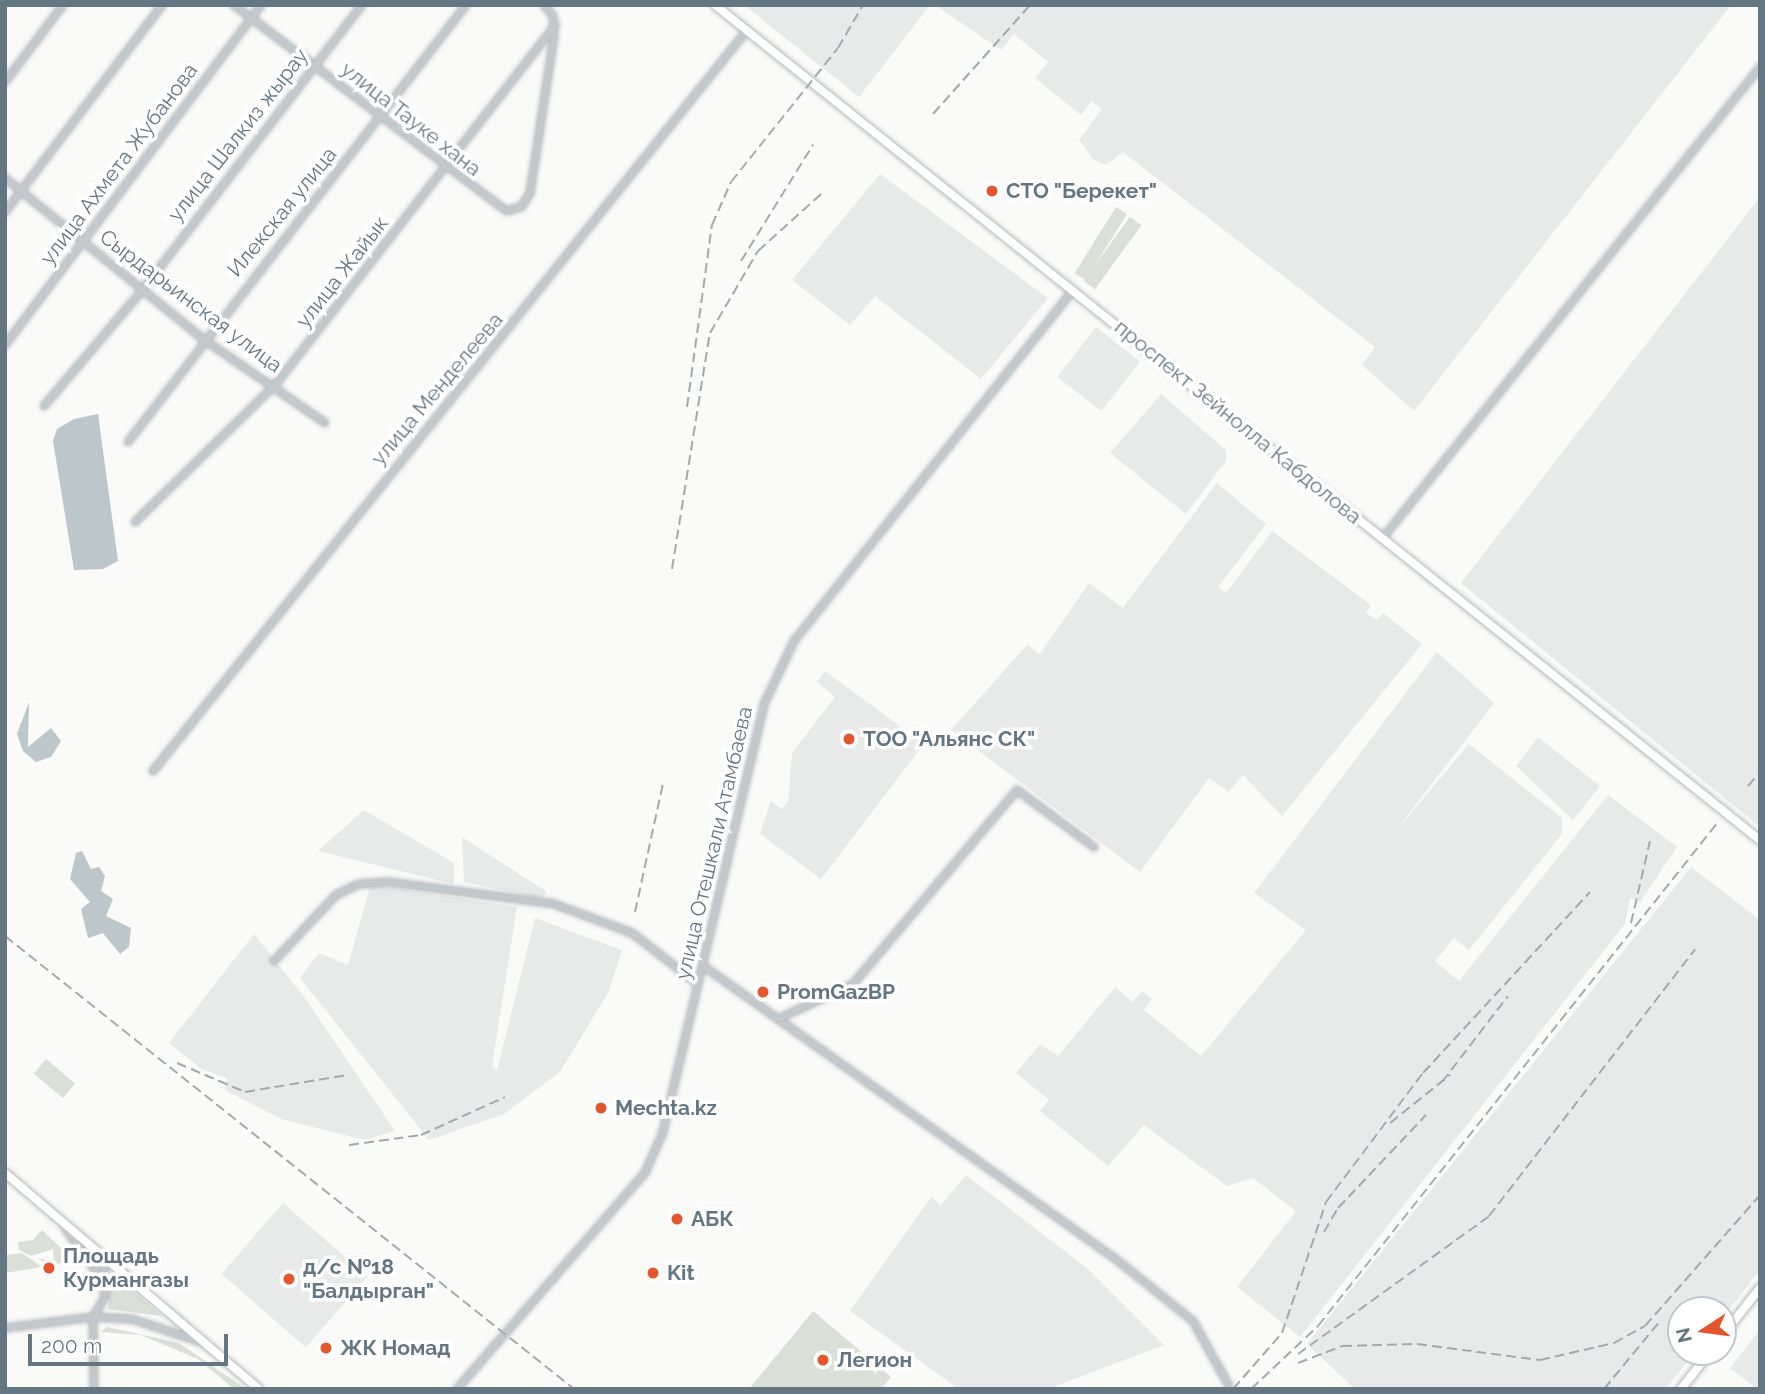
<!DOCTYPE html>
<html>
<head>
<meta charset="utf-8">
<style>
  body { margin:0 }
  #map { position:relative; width:1765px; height:1394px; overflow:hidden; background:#fafaf8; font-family:Raleway,sans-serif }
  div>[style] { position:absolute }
  .built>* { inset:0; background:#e8e9e9; transform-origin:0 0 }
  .green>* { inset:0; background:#dadfd7; transform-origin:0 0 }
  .water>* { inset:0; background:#bbc7cb }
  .roads { filter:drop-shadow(0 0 2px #b5babe) drop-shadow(0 0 2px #b5babe) }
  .minor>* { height:6px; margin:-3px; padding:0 3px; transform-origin:3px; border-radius:3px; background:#c3c8cc }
  .major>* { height:8px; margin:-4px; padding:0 4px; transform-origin:4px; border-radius:4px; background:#fff }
  .rail>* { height:2px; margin-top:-1px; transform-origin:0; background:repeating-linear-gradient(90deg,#a2aab0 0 10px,transparent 0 15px) }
  .dots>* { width:19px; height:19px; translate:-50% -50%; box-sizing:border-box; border:4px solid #fff; border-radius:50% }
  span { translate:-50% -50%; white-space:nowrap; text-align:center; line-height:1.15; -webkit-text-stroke:7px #fff; paint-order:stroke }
  .street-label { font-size:21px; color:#657683 }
  .poi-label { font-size:21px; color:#657683; font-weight:700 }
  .left { translate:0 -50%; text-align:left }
  .frame { position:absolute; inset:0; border:7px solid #657683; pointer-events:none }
  .north { position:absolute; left:1667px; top:1296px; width:70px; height:70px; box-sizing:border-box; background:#fff; border:2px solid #c1c8cd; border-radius:50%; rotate:257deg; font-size:19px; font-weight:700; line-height:28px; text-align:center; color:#657683 }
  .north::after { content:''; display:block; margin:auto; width:24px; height:32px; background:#e4572e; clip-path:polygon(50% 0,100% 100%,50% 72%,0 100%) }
  .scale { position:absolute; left:28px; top:1334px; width:200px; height:32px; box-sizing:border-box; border:4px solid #657683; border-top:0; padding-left:9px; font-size:21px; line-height:24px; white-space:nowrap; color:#657683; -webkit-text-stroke:5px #fff; paint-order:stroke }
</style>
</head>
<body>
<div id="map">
  <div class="built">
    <i style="clip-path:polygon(744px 5px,930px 5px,859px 97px)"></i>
    <i style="clip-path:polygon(935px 5px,1731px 5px,1414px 411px,1362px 365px,1375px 347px,1123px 152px,1106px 165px,1093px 159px,1079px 140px,1102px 109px,1092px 101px,1081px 115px,1035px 78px,1048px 62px,1014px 34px,1001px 50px)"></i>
    <i style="clip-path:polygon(880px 174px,1048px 298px,981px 379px,875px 296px,850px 325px,792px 280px)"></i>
    <i style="clip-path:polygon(1760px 197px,1760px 827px,1461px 583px)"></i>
    <i style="left:1096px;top:327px;width:56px;height:63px;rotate:38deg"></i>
    <i style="clip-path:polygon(1161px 394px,1226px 450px,1226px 461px,1186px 514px,1110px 453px)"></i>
    <i style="clip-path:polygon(1217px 483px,1266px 524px,1218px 587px,1226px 593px,1272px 531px,1371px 605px,1366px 613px,1377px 620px,1383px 613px,1422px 644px,1282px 816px,1243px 775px,1229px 792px,1209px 778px,1140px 872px,951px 730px,1027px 645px,1040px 654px,1089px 583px,1123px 608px)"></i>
    <i style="clip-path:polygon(1437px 652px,1494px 703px,1391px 837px,1469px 744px,1562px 818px,1562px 834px,1469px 950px,1454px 938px,1435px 961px,1459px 981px,1608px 795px,1677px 847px,1640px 902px,1630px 898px,1625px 924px,1300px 1337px,1237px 1287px,1296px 1211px,1253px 1178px,1227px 1186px,1144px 1125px,1108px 1166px,1040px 1111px,1049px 1100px,1016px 1073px,1040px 1044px,1058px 1056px,1115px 987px,1133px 1002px,1142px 991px,1152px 999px,1144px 1010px,1201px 1056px,1306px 930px,1254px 893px)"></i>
    <i style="clip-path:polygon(825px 671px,924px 744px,821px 879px,760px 834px,771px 801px,782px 809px,788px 802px,792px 753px,835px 697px,817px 682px)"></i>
    <i style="clip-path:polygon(1538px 737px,1600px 786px,1573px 820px,1516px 766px)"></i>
    <i style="clip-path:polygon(364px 810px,454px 863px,454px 884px,318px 851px)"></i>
    <i style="clip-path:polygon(462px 837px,547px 892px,541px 899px,464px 882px)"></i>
    <i style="clip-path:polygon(1691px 867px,1760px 920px,1760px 1270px,1723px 1317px,1723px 1310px,1681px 1310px,1681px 1352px,1695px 1352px,1666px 1389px,1355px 1389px,1307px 1344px)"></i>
    <i style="clip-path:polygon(383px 886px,517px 907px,492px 1066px,497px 1070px,535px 918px,622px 950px,609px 991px,560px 1072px,504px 1114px,429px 1140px,300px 978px,319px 953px,348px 965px,370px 887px)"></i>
    <i style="clip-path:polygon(254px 934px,305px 998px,395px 1131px,365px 1140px,281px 1119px,225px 1090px,227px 1078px,203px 1070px,169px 1043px)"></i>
    <i style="clip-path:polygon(966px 1175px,1088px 1269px,1164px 1345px,1048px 1389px,959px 1389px,850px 1311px,931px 1197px,941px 1205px)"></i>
    <i style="left:283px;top:1203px;width:112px;height:94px;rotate:41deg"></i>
    <i style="clip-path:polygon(1760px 1329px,1760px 1389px,1757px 1389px,1730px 1368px)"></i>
  </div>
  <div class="green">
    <i style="left:1116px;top:207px;width:13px;height:78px;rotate:32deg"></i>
    <i style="left:1130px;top:217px;width:14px;height:79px;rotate:36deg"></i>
    <i style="left:46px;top:1059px;width:38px;height:19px;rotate:40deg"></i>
    <i style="clip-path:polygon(42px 1230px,62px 1249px,63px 1261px,51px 1268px,38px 1258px,54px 1261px,53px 1249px,31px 1256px,19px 1250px,18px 1242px,33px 1240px)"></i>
    <i style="clip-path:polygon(22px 1253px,42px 1267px,5px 1273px,5px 1255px)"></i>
    <i style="clip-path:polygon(110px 1271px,162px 1316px,108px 1309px)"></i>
    <i style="clip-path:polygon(813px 1311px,891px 1377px,881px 1389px,749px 1389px)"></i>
    <i style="clip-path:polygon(107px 1327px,179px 1343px,246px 1389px,234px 1389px,198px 1359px,141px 1335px,101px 1332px)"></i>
  </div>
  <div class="water">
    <i style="clip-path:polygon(98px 414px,118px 561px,103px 569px,74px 570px,53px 441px,57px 429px,74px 419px)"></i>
    <i style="clip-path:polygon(29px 702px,28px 747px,51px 728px,61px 741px,51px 757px,36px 762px,23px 751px,17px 734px)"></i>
    <i style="clip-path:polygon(82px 851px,91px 869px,99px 867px,105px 876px,101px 891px,113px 899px,106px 916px,131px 928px,129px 947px,120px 954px,103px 933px,88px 938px,81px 909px,90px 902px,70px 879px,76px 853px)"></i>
  </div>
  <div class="roads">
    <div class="minor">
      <i style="left:234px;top:5px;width:341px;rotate:37.1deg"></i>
      <i style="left:506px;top:211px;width:16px;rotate:-15deg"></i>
      <i style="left:521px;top:207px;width:17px;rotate:-57deg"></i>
      <i style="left:530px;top:193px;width:158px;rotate:-81.3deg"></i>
      <i style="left:554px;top:37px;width:21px;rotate:-93deg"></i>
      <i style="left:553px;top:16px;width:14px;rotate:-129deg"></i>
      <i style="left:5px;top:82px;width:96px;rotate:-53deg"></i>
      <i style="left:5px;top:178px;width:255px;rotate:39.1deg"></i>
      <i style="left:203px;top:339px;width:148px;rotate:34.5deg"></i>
      <i style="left:5px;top:212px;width:260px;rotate:-52.8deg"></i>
      <i style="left:5px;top:345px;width:426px;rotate:-53deg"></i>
      <i style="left:44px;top:406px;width:155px;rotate:-49.7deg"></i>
      <i style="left:144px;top:288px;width:357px;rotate:-52.4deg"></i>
      <i style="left:128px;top:442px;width:552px;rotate:-52.28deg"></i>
      <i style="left:135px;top:522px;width:197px;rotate:-44.4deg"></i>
      <i style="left:276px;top:384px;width:455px;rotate:-52.1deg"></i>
      <i style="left:1382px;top:539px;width:605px;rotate:-51.31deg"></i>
      <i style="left:153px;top:771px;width:950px;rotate:-51.28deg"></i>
      <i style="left:274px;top:961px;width:91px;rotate:-46.8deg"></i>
      <i style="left:336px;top:895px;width:25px;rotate:-26deg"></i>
      <i style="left:359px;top:884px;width:29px;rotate:-4deg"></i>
      <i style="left:388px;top:882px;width:167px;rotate:7.5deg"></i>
      <i style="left:554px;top:904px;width:83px;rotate:20.4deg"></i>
      <i style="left:632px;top:933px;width:83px;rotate:37.7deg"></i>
      <i style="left:702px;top:965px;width:509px;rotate:35.41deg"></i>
      <i style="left:1117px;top:1260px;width:97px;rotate:38.8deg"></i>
      <i style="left:1193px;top:1321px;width:74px;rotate:61deg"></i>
      <i style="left:778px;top:1019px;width:83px;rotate:-25deg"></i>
      <i style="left:853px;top:984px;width:254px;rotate:-49.8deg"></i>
      <i style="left:1017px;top:790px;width:96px;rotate:36.5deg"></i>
      <i style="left:65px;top:1228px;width:71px;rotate:54.7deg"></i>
      <i style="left:93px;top:1317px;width:72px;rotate:89.2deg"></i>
      <i style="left:93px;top:1317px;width:23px;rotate:-59deg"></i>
      <i style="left:105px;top:1297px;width:41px;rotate:-92.8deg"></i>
      <i style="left:5px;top:1328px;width:89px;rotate:-7.1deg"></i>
      <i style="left:93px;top:1317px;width:39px;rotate:3deg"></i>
      <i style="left:132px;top:1319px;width:73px;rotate:18.4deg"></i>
      <i style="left:457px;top:1389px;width:286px;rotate:-49deg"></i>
      <i style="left:645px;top:1173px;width:45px;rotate:-66.3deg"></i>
      <i style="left:663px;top:1132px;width:440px;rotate:-76.7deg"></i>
      <i style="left:764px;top:704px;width:70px;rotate:-64.5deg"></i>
      <i style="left:794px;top:641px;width:448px;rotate:-51.5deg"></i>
    </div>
    <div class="major">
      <i style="left:715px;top:5px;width:1338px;rotate:38.63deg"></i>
      <i style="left:5px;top:1173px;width:333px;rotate:40.4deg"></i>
      <i style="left:1723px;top:1335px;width:60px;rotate:-51.8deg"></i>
      <i style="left:1681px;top:1389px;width:47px;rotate:-51.9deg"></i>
    </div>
  </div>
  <div class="rail">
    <i style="left:933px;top:114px;width:146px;rotate:-48.3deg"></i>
    <i style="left:741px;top:261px;width:137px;rotate:-58.2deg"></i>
    <i style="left:687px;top:407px;width:184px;rotate:-82.2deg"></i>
    <i style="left:712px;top:225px;width:47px;rotate:-66.2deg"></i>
    <i style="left:731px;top:182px;width:171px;rotate:-51.4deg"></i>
    <i style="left:838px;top:48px;width:50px;rotate:-59.8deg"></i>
    <i style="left:672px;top:569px;width:239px;rotate:-80.9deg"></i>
    <i style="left:710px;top:333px;width:95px;rotate:-59.7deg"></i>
    <i style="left:758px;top:251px;width:85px;rotate:-42.1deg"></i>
    <i style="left:1748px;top:786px;width:18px;rotate:-49deg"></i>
    <i style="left:635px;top:912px;width:131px;rotate:-77.7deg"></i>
    <i style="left:1631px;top:923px;width:84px;rotate:-77deg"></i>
    <i style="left:5px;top:936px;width:727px;rotate:38.52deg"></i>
    <i style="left:177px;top:1063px;width:74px;rotate:23.1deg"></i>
    <i style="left:245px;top:1092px;width:104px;rotate:-9.4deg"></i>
    <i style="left:1442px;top:1082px;width:108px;rotate:-52.5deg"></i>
    <i style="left:1390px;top:1123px;width:77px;rotate:-38.7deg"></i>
    <i style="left:349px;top:1145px;width:73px;rotate:-7.9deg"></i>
    <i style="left:421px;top:1135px;width:92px;rotate:-24.3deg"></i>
    <i style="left:1324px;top:1232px;width:28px;rotate:-60deg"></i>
    <i style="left:1338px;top:1208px;width:128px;rotate:-46.6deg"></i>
    <i style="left:1298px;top:1354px;width:236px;rotate:-35.8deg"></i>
    <i style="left:1489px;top:1216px;width:337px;rotate:-52.3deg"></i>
    <i style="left:1298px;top:1363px;width:47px;rotate:-21.1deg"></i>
    <i style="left:1342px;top:1346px;width:75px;rotate:-1.5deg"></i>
    <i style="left:1417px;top:1344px;width:124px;rotate:7.4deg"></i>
    <i style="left:1540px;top:1360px;width:76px;rotate:-12.9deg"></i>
    <i style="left:1614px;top:1343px;width:35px;rotate:-29deg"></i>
    <i style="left:1645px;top:1326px;width:174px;rotate:-48.7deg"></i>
    <i style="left:1233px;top:1389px;width:74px;rotate:-48.8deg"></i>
    <i style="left:1282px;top:1333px;width:138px;rotate:-71.4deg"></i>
    <i style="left:1326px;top:1202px;width:161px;rotate:-53.1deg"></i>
    <i style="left:1423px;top:1073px;width:246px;rotate:-47.3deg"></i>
    <i style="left:1251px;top:1389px;width:92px;rotate:-43.2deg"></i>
    <i style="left:1318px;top:1326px;width:643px;rotate:-51.56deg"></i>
    <i style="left:1604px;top:1389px;width:88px;rotate:-50.5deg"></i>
  </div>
  <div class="dots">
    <i style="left:992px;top:191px;background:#e4572e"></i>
    <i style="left:849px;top:739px;background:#e4572e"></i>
    <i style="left:763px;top:992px;background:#e4572e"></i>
    <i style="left:601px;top:1108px;background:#e4572e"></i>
    <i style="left:677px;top:1219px;background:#e4572e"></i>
    <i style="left:49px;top:1268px;background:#e4572e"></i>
    <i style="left:653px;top:1273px;background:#e4572e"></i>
    <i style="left:289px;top:1279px;background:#e4572e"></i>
    <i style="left:326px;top:1348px;background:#e4572e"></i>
    <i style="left:823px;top:1360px;background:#e4572e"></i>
  </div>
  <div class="street-label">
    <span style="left:411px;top:119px;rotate:38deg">улица Тауке хана</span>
    <span style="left:238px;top:135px;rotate:-52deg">улица Шалкиз жырау</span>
    <span style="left:119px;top:164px;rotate:-53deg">улица Ахмета Жубанова</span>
    <span style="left:282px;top:212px;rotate:-51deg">Илекская улица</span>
    <span style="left:342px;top:272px;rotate:-52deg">улица Жайык</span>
    <span style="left:191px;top:301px;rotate:37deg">Сырдарьинская улица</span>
    <span style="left:437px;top:389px;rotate:-50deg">улица Менделеева</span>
    <span style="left:1238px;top:422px;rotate:39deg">проспект Зейнолла Кабдолова</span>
    <span style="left:714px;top:843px;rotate:-77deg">улица Отешкали Атамбаева</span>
  </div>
  <div class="poi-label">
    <span class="left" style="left:1006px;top:191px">СТО "Берекет"</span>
    <span class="left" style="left:863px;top:739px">ТОО "Альянс СК"</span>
    <span class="left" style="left:777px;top:992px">PromGazBP</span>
    <span class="left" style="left:615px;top:1108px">Mechta.kz</span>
    <span class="left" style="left:691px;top:1219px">АБК</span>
    <span class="left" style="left:63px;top:1268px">Площадь<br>Курмангазы</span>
    <span class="left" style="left:303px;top:1279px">д/с №18<br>"Балдырган"</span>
    <span class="left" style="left:667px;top:1273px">Kit</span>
    <span class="left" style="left:340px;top:1348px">ЖК Номад</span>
    <span class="left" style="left:837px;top:1360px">Легион</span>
  </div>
  <div class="frame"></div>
  <div class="north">N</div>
  <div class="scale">200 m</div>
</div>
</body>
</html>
